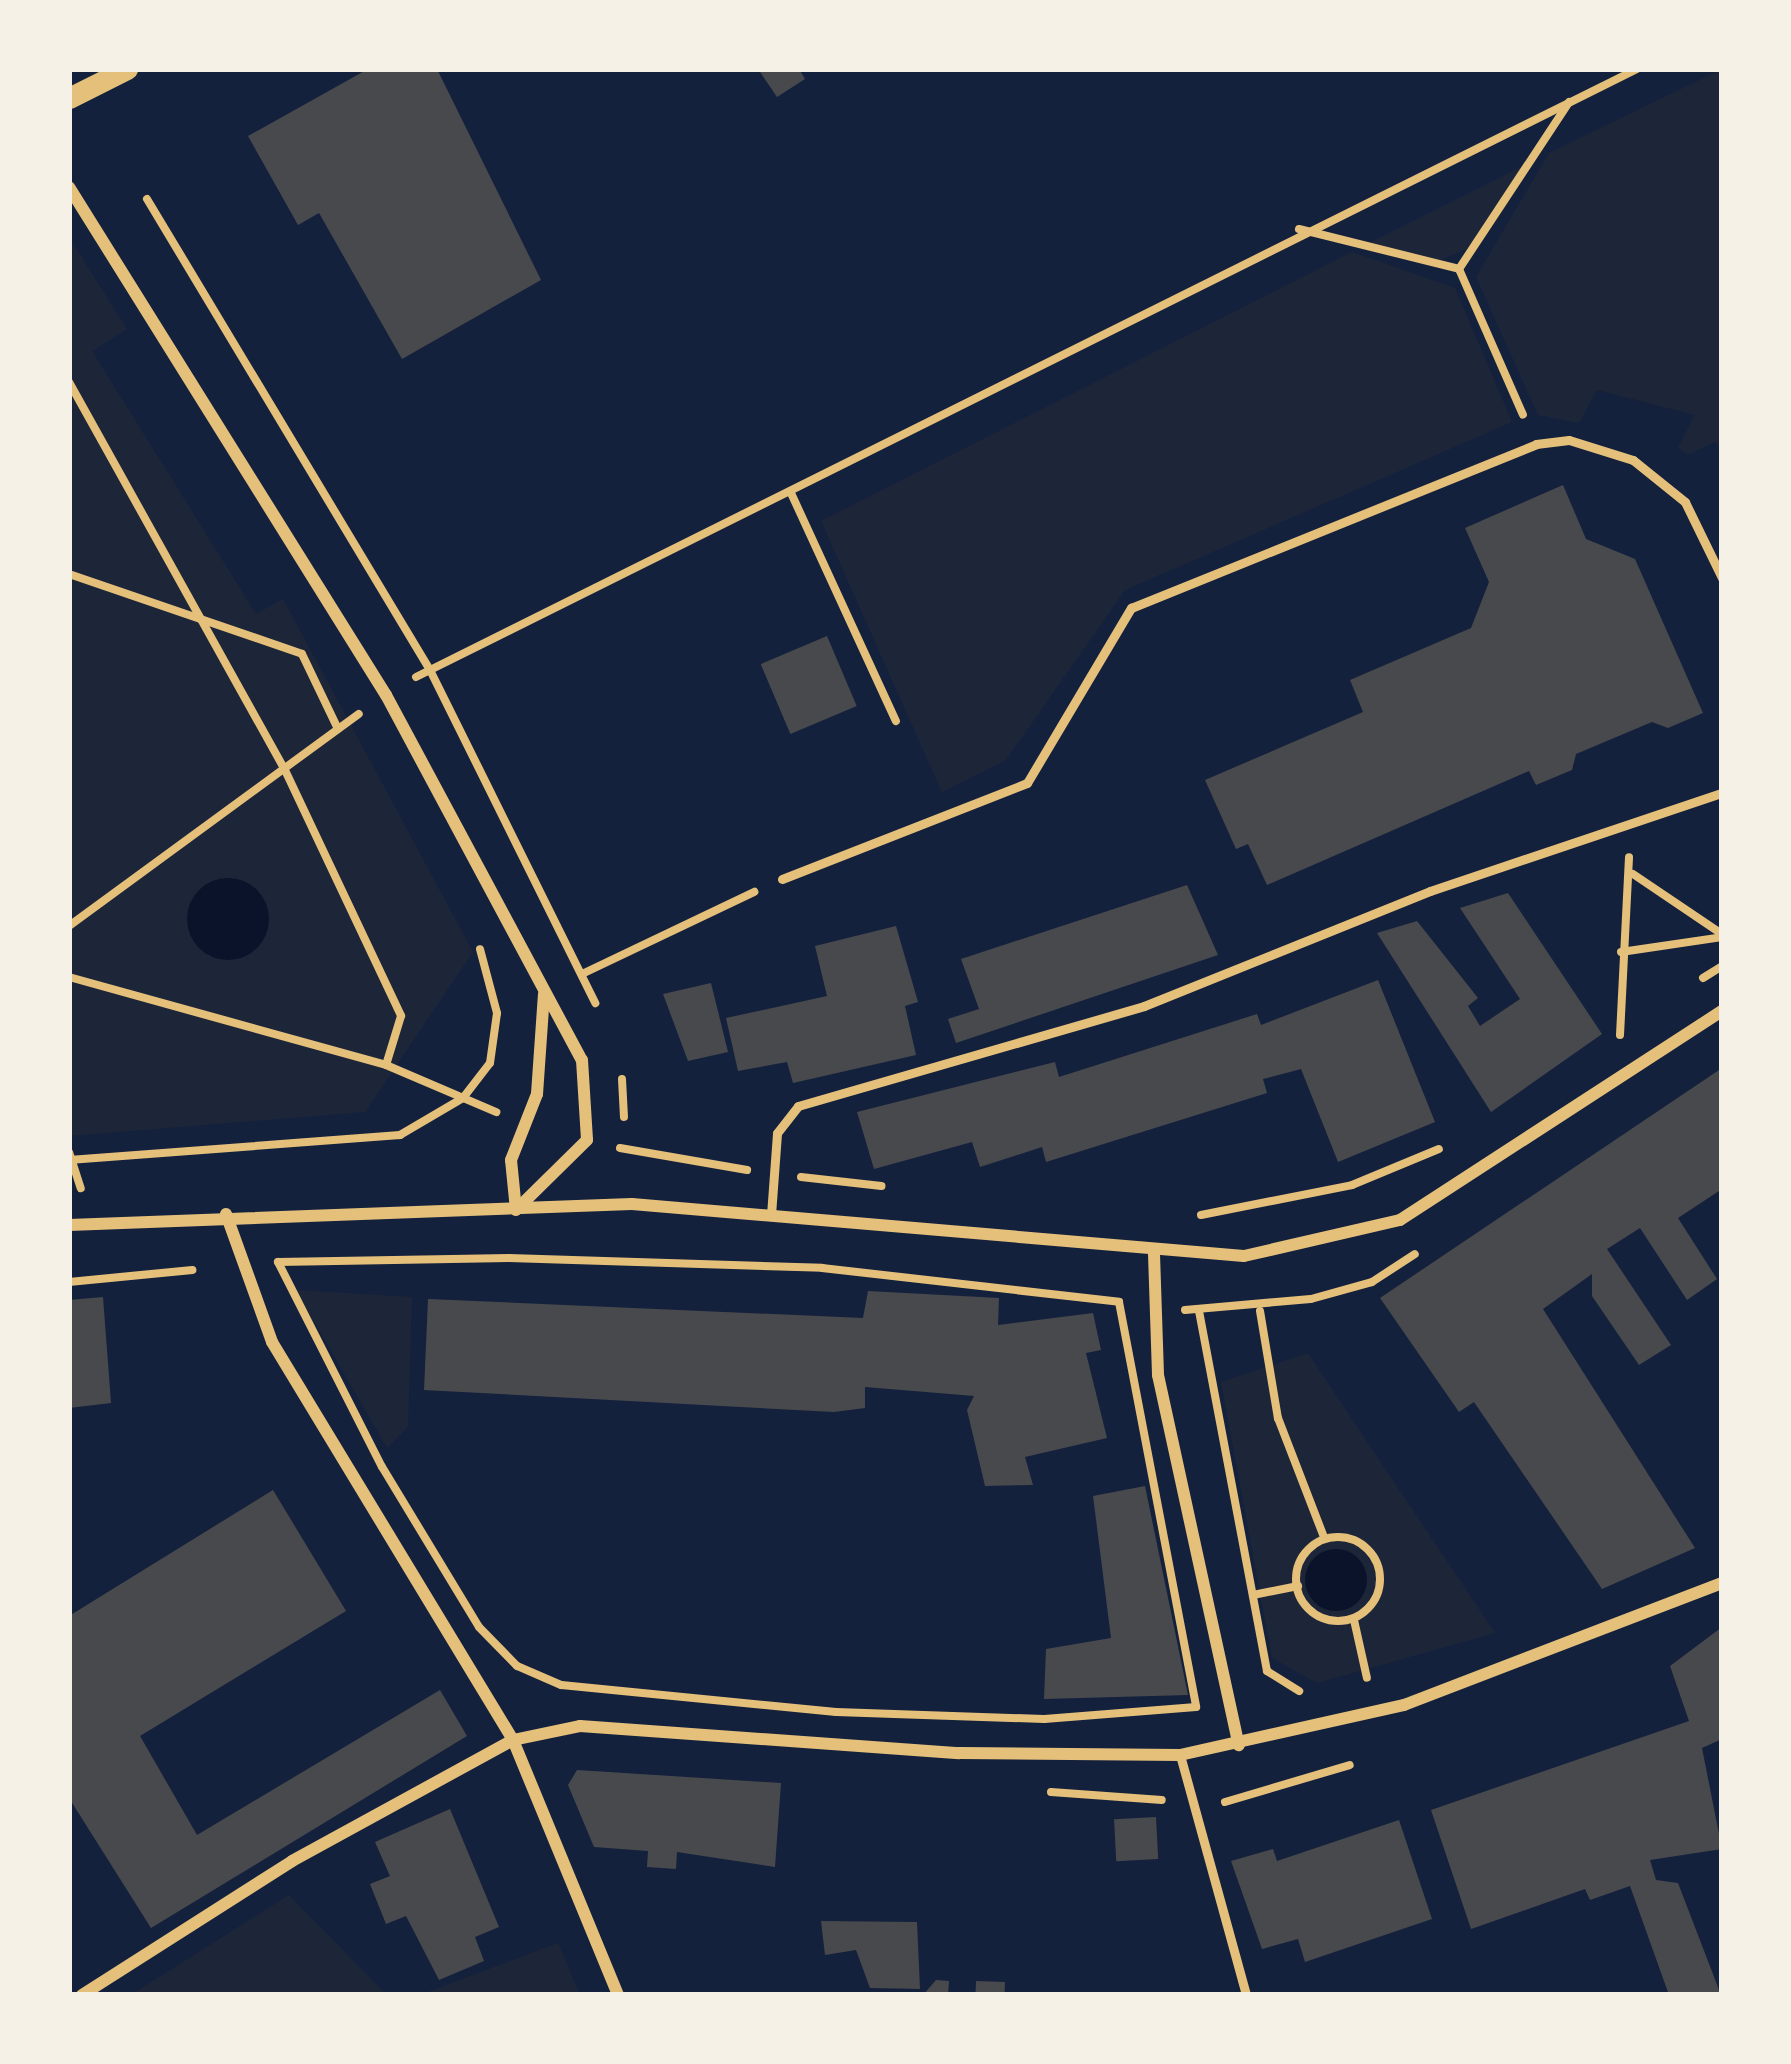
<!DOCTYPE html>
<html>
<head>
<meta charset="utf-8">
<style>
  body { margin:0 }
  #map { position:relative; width:1791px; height:2064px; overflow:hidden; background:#14213d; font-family:"DejaVu Sans",sans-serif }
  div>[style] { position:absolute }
  .green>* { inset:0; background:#1d2539 }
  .water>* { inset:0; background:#0b132b }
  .round { border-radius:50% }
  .building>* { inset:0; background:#48494c; transform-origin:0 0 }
  .path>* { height:8px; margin:-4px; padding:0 4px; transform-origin:4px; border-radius:4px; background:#e5c07b }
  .path>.ring { margin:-4px; padding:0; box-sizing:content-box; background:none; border:8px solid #e5c07b; border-radius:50% }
  .service>* { height:9px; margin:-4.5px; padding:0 4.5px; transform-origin:4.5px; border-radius:4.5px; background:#e5c07b }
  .minor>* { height:12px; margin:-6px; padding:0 6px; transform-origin:6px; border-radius:6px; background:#e5c07b }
  .tertiary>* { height:21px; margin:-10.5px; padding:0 10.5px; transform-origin:10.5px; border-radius:10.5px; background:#e5c07b }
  span { translate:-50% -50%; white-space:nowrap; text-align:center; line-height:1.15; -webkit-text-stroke:9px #f6f1e7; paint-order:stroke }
  .frame { position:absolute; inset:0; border:72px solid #f6f1e7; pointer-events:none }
</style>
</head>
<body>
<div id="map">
  <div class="green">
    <i style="clip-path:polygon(1722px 69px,1722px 454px,1716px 442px,1687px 455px,1678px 447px,1695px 415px,1597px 390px,1579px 423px,1538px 415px,1476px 277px,1549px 153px)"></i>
    <i style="clip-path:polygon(1525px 165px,1477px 244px,1434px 263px,1369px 243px)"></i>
    <i style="clip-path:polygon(69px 237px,127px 329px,92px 351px,256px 614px,283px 599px,473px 952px,365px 1112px,69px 1136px)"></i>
    <i style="clip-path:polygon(1352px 252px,1455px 288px,1512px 422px,1125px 590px,1006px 760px,942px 792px,821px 521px)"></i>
    <i style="clip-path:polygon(296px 1290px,412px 1297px,408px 1427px,387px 1448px)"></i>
    <i style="clip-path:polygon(1308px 1353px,1495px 1633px,1317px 1683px,1272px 1658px,1221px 1382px)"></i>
    <i style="clip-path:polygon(289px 1895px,387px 1995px,134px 1993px)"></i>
    <i style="clip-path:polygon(558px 1943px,580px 1995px,420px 1995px)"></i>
  </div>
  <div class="water">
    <i class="round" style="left:187px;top:878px;width:82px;height:82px"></i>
    <i class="round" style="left:1305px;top:1549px;width:62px;height:62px"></i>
  </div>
  <div class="building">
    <i style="clip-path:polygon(368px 69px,437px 69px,541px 280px,402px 359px,319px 213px,298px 225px,248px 136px)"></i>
    <i style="clip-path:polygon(758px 69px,799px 69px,805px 79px,777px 97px)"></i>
    <i style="clip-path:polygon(1563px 485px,1586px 539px,1635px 559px,1703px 713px,1668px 728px,1652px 722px,1576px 754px,1572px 770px,1536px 785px,1529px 771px,1267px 885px,1248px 844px,1236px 849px,1205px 780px,1363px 712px,1350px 680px,1471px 628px,1489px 582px,1465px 528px)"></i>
    <i style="left:827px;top:636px;width:76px;height:72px;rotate:67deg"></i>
    <i style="clip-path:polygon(1187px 885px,1218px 955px,956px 1043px,948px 1019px,979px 1009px,961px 959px)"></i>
    <i style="clip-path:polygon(1508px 893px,1602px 1034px,1491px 1112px,1377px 933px,1417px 921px,1478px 998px,1468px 1006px,1480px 1026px,1520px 999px,1460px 908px)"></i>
    <i style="clip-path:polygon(896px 926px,918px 1002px,905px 1006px,916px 1055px,793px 1083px,787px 1062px,738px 1071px,726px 1018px,827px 996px,815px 946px)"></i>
    <i style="clip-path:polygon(1378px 980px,1435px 1122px,1338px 1162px,1301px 1069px,1263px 1079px,1267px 1093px,1046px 1162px,1042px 1147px,980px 1167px,972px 1142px,874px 1169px,857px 1112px,1055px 1062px,1059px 1077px,1257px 1014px,1261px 1025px)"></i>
    <i style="clip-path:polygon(711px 983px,728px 1052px,688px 1061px,663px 994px)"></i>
    <i style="clip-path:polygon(1722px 1068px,1722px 1189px,1678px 1218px,1717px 1279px,1687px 1300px,1640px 1228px,1607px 1249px,1671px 1345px,1639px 1365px,1592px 1296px,1592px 1274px,1543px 1309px,1695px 1548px,1602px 1589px,1474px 1402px,1459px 1412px,1380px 1298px)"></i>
    <i style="clip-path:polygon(868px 1291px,999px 1298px,998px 1325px,1093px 1313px,1101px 1350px,1086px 1353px,1107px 1438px,1025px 1457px,1033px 1485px,985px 1486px,967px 1410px,974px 1396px,865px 1387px,865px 1408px,834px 1412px,424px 1390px,428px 1299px,863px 1318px)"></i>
    <i style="clip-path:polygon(103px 1297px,111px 1403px,69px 1408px,69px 1300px)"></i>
    <i style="clip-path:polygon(1145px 1486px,1188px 1695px,1044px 1699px,1046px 1649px,1111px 1638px,1093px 1496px)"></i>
    <i style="clip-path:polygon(273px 1490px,346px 1611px,140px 1736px,197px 1835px,440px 1690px,467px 1736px,151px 1928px,69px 1798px,69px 1616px)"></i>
    <i style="clip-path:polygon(1722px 1627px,1722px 1739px,1702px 1748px,1722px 1849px,1650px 1860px,1656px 1880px,1678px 1883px,1721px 1995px,1669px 1995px,1630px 1886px,1590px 1900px,1585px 1889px,1471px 1929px,1431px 1810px,1689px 1721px,1670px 1666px)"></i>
    <i style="clip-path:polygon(577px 1770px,781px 1783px,775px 1867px,677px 1852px,676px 1869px,647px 1867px,648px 1851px,594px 1847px,568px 1785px)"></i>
    <i style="clip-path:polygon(450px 1809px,499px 1927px,475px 1937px,484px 1961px,439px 1980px,406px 1916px,386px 1924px,370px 1884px,390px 1876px,375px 1842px)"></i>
    <i style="left:1156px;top:1817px;width:42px;height:42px;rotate:87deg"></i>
    <i style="clip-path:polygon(1399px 1820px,1432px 1919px,1305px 1962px,1298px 1939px,1262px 1949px,1231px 1861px,1273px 1849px,1277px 1861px)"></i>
    <i style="clip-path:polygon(821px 1921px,917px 1922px,920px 1989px,870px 1988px,856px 1950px,825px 1955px)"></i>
    <i style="clip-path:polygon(936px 1980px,949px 1981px,948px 1995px,923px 1995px)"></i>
    <i style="left:976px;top:1981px;width:29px;height:14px;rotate:2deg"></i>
  </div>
  <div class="path">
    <i style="left:147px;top:199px;width:549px;rotate:59deg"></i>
    <i style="left:430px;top:670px;width:372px;rotate:63.6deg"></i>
    <i style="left:1299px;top:229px;width:165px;rotate:14deg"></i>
    <i style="left:1459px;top:269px;width:159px;rotate:66.3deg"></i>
    <i style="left:1459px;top:269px;width:200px;rotate:-56.6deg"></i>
    <i style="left:69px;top:382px;width:442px;rotate:60.9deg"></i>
    <i style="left:284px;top:768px;width:274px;rotate:64.7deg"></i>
    <i style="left:401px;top:1016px;width:51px;rotate:107deg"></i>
    <i style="left:791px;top:493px;width:251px;rotate:65.3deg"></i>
    <i style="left:69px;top:574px;width:246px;rotate:18.9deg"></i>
    <i style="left:302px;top:654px;width:83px;rotate:64.4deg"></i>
    <i style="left:416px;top:677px;width:1364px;rotate:-26.47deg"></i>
    <i style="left:1633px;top:874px;width:107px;rotate:34deg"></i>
    <i style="left:69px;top:926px;width:359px;rotate:-36.2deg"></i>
    <i style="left:1621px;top:952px;width:102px;rotate:-8.4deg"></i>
    <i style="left:582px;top:974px;width:191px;rotate:-25.5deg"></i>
    <i style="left:69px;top:977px;width:329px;rotate:15.5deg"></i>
    <i style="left:386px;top:1065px;width:120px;rotate:23.1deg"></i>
    <i style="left:1703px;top:978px;width:22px;rotate:-32deg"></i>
    <i style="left:1620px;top:1035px;width:178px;rotate:-87.1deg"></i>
    <i style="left:622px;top:1079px;width:38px;rotate:87deg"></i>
    <i style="left:620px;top:1148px;width:129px;rotate:9.8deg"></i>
    <i style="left:69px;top:1152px;width:38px;rotate:72deg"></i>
    <i style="left:69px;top:1160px;width:332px;rotate:-4.3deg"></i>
    <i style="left:400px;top:1135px;width:73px;rotate:-30.4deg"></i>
    <i style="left:463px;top:1098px;width:44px;rotate:-52.4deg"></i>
    <i style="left:490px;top:1063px;width:50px;rotate:-82deg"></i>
    <i style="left:497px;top:1013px;width:66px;rotate:-104.9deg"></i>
    <i style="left:801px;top:1177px;width:81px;rotate:6.4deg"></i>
    <i style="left:1201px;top:1215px;width:154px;rotate:-11.2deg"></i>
    <i style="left:1352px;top:1185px;width:94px;rotate:-22.5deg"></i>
    <i style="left:509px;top:1258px;width:313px;rotate:1.8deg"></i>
    <i style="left:822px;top:1268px;width:299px;rotate:6.5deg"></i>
    <i style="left:1119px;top:1302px;width:412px;rotate:79.2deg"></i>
    <i style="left:1196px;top:1707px;width:152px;rotate:175.5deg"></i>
    <i style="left:1044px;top:1719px;width:208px;rotate:-178.1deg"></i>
    <i style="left:836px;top:1712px;width:276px;rotate:-174.4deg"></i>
    <i style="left:561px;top:1685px;width:48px;rotate:-156.6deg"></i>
    <i style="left:517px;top:1666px;width:54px;rotate:-134.3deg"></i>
    <i style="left:479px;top:1627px;width:187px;rotate:-121.2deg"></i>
    <i style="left:382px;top:1467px;width:230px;rotate:-116.9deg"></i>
    <i style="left:278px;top:1262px;width:231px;rotate:-1deg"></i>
    <i style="left:69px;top:1282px;width:124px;rotate:-5.6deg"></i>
    <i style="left:1185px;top:1310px;width:126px;rotate:-5deg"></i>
    <i style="left:1311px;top:1299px;width:63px;rotate:-15.6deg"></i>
    <i style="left:1372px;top:1282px;width:51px;rotate:-33.1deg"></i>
    <i style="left:1199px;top:1311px;width:366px;rotate:79.3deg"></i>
    <i style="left:1267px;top:1671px;width:38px;rotate:32deg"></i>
    <i style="left:1260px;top:1311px;width:109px;rotate:80.5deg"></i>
    <i style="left:1278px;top:1418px;width:128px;rotate:68.9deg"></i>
    <i class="ring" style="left:1296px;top:1537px;width:76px;height:76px"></i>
    <i style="left:1253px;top:1595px;width:46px;rotate:-11.3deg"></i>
    <i style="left:1354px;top:1620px;width:59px;rotate:77.4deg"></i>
    <i style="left:1051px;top:1792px;width:111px;rotate:4.1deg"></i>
    <i style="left:1225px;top:1802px;width:130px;rotate:-16.5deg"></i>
  </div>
  <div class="service">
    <i style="left:782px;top:879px;width:263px;rotate:-21.4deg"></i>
    <i style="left:1027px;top:783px;width:204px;rotate:-59.3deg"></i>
    <i style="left:1131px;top:608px;width:437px;rotate:-22deg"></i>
    <i style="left:1536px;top:444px;width:33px;rotate:-7deg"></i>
    <i style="left:1569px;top:440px;width:67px;rotate:17.4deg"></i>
    <i style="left:1633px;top:460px;width:67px;rotate:38.9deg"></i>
    <i style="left:1685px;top:502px;width:85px;rotate:64deg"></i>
    <i style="left:771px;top:1215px;width:82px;rotate:-85.8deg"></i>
    <i style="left:777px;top:1133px;width:34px;rotate:-52deg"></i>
    <i style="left:798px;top:1106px;width:360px;rotate:-16.1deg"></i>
    <i style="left:1144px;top:1006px;width:308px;rotate:-21.9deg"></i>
    <i style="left:1430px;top:891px;width:308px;rotate:-18.6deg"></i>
    <i style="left:1180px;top:1755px;width:249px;rotate:74.6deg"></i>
  </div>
  <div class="minor">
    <i style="left:69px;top:187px;width:599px;rotate:58.04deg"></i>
    <i style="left:386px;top:695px;width:414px;rotate:61.8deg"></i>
    <i style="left:582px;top:1060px;width:80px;rotate:86.4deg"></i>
    <i style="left:587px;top:1140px;width:98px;rotate:135.4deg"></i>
    <i style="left:516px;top:1210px;width:50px;rotate:-95.7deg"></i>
    <i style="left:511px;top:1160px;width:71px;rotate:-68.5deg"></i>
    <i style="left:537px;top:1094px;width:100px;rotate:-86deg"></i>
    <i style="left:226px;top:1214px;width:136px;rotate:70.2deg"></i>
    <i style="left:272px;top:1342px;width:465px;rotate:58.8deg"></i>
    <i style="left:513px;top:1740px;width:276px;rotate:67.6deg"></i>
    <i style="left:69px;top:1225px;width:563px;rotate:-2.14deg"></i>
    <i style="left:632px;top:1204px;width:614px;rotate:4.86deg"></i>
    <i style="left:1244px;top:1256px;width:160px;rotate:-13deg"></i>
    <i style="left:1400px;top:1220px;width:384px;rotate:-33deg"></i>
    <i style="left:1154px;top:1254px;width:121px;rotate:88.1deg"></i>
    <i style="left:1158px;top:1375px;width:379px;rotate:77.7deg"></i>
    <i style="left:82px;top:1995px;width:249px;rotate:-32.5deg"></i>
    <i style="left:292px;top:1861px;width:252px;rotate:-28.7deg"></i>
    <i style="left:513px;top:1740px;width:68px;rotate:-11.8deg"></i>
    <i style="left:580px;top:1726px;width:380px;rotate:4.1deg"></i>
    <i style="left:959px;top:1753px;width:221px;rotate:0.5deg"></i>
    <i style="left:1180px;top:1755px;width:230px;rotate:-12.6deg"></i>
    <i style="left:1404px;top:1705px;width:341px;rotate:-21deg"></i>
  </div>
  <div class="tertiary">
    <i style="left:69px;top:98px;width:65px;rotate:-26.6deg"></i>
  </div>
  <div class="frame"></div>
</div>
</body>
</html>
